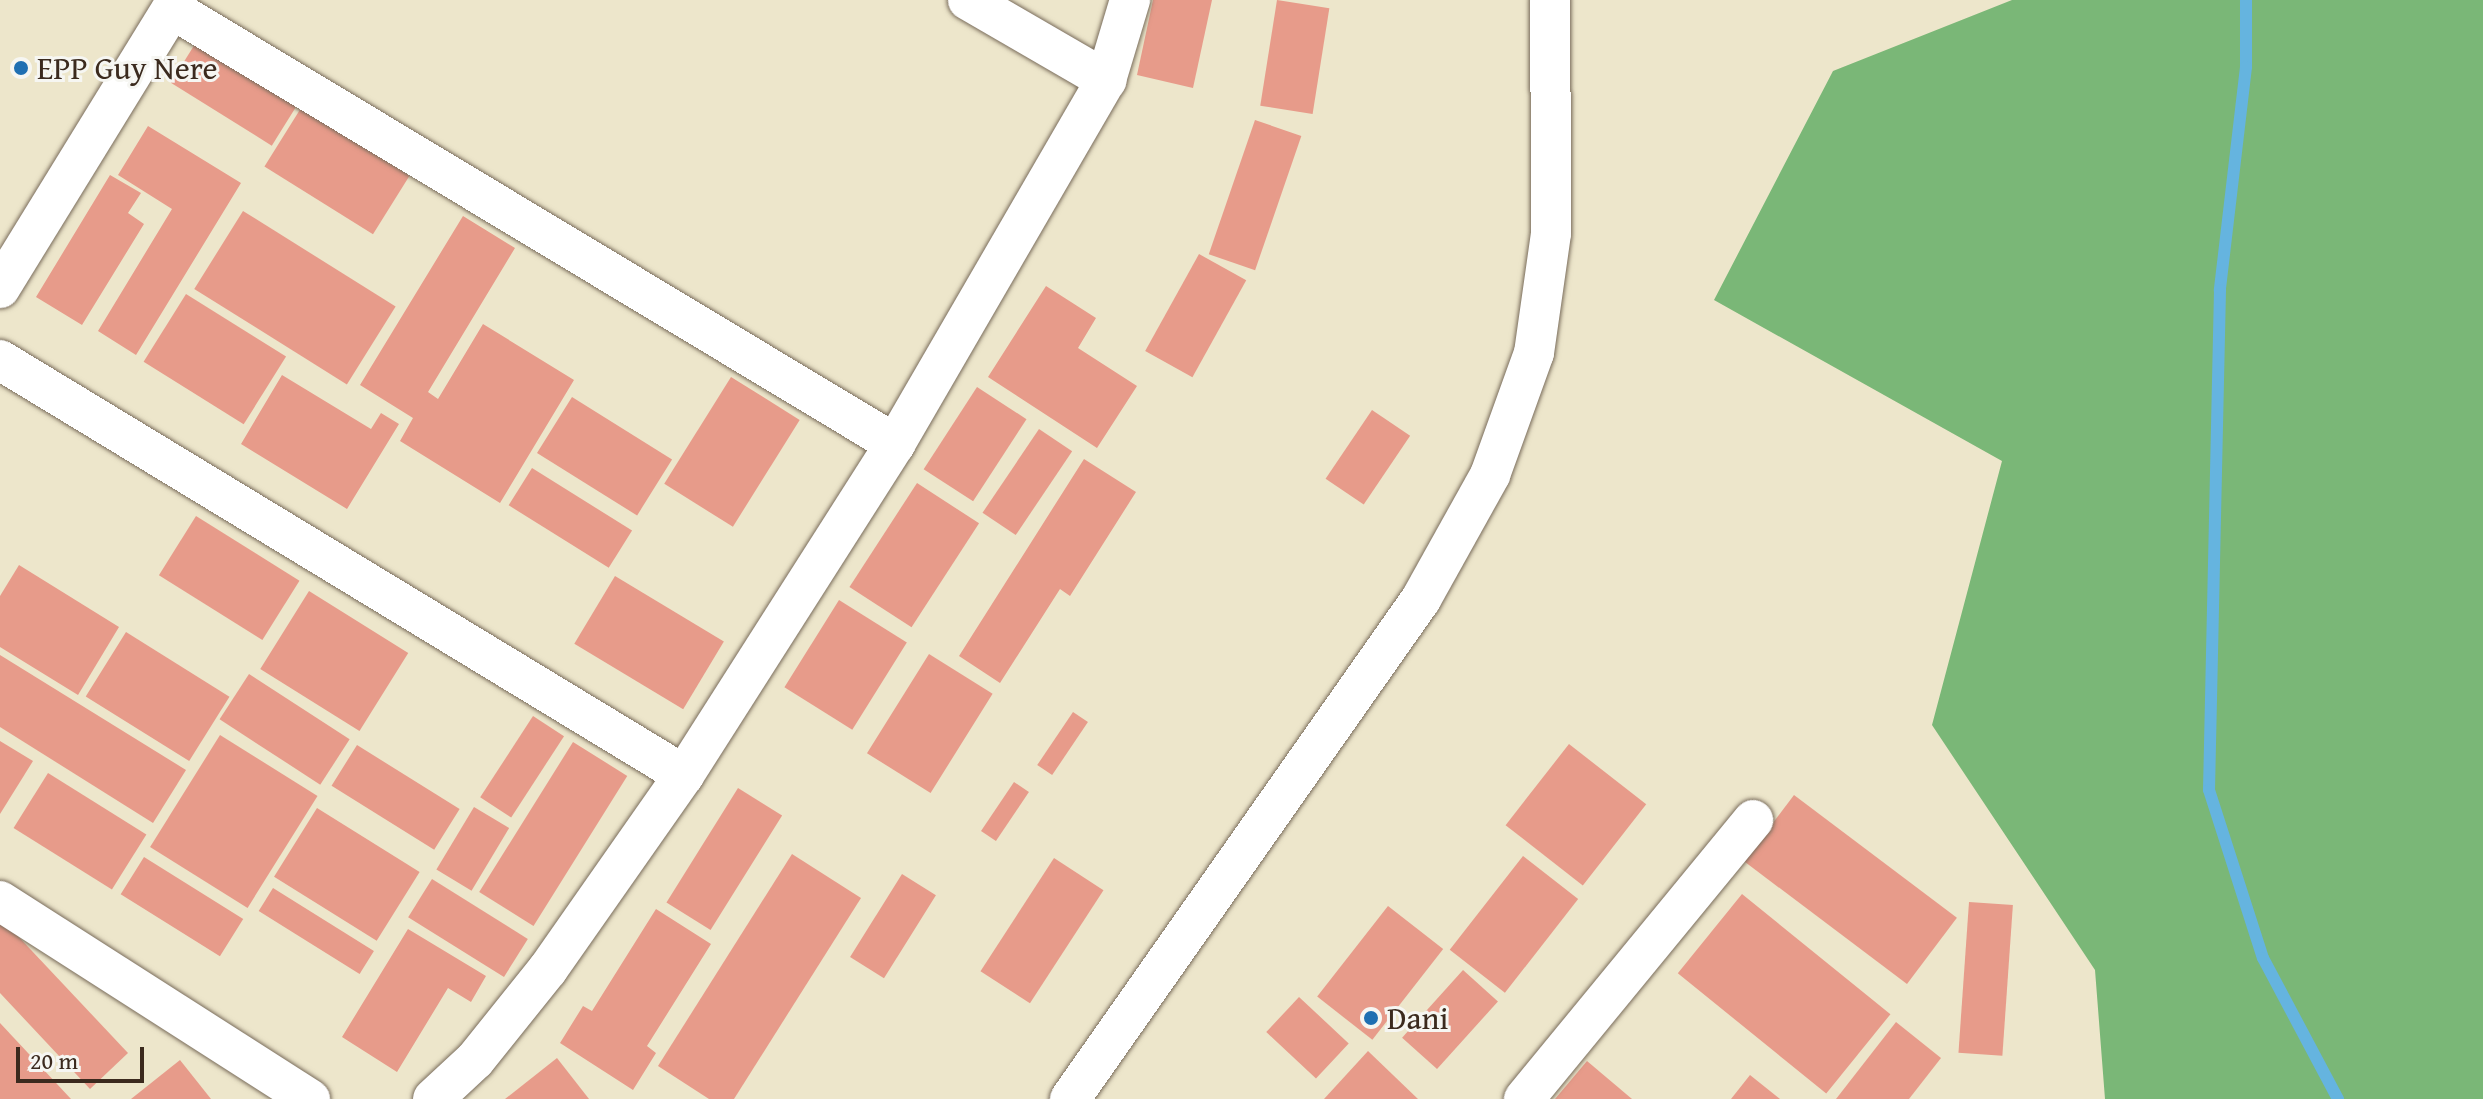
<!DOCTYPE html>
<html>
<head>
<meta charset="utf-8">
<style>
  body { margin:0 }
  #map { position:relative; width:2483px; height:1099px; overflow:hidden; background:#ede6cb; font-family:"Gentium Book Plus",serif }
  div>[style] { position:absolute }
  .forest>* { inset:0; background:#7ab777 }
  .stream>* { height:12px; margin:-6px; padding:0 6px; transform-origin:6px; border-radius:6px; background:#65b4df }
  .building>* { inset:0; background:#e79b8a; transform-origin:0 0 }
  .roads { filter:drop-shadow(0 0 2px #796c5b) drop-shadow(0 0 2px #796c5b) }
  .minor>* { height:40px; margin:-20px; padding:0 20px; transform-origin:20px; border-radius:20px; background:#fff }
  .dots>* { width:22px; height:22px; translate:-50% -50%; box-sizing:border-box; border:4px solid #f6f6f2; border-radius:50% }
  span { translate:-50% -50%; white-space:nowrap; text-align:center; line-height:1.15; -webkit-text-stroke:6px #f6f6f2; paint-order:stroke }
  .poi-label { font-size:32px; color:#3b2a1e }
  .left { translate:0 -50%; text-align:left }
  .scale { position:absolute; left:16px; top:1047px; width:128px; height:36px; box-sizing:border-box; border:4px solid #3b2a1e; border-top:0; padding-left:10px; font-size:24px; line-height:28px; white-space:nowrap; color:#3b2a1e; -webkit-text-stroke:6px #f6f6f2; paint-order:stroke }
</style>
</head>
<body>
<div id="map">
  <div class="forest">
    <i style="clip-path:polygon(2012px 0,2483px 0,2483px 1099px,2105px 1099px,2095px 970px,1932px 725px,2002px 461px,1714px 300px,1833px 71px)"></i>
  </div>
  <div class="stream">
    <i style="left:2246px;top:0;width:67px;rotate:90deg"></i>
    <i style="left:2246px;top:67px;width:225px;rotate:96.7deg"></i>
    <i style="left:2220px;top:290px;width:500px;rotate:91.26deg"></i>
    <i style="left:2209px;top:790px;width:176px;rotate:72.2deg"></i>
    <i style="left:2263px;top:958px;width:160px;rotate:62deg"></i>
  </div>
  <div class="building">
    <i style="clip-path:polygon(1153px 0,1212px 0,1193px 88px,1137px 75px)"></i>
    <i style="left:1277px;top:0;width:53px;height:107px;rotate:9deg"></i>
    <i style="left:200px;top:36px;width:119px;height:55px;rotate:32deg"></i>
    <i style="left:301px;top:108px;width:128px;height:69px;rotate:32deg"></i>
    <i style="left:1255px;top:120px;width:49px;height:142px;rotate:19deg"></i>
    <i style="clip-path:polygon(148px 126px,241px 183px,136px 355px,98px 331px,172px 209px,118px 175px)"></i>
    <i style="clip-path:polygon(110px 175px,141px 193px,128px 213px,144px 224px,82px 325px,36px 297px)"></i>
    <i style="left:243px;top:211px;width:180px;height:92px;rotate:32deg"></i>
    <i style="clip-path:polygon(463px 216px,515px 248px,428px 392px,438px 399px,483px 324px,574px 380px,500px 503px,400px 441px,413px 418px,360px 385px)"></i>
    <i style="left:1199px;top:254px;width:54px;height:111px;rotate:29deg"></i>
    <i style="clip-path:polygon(1046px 286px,1096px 318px,1078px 348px,1137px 386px,1097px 448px,988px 377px)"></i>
    <i style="left:186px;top:294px;width:118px;height:80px;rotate:32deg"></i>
    <i style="clip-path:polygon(282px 375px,371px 429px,381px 413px,399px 424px,347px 509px,241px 444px)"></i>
    <i style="left:731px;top:377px;width:81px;height:126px;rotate:32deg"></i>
    <i style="left:977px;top:387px;width:59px;height:98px;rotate:33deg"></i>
    <i style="left:572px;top:397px;width:118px;height:66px;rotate:32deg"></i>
    <i style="left:1372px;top:410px;width:46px;height:83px;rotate:34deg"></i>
    <i style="left:1039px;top:429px;width:40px;height:101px;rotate:34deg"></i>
    <i style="clip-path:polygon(1084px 459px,1136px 492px,1070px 596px,1060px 589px,1000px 683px,959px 656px)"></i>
    <i style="left:532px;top:468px;width:118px;height:44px;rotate:32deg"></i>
    <i style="left:917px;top:483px;width:74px;height:124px;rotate:33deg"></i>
    <i style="left:196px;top:516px;width:122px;height:70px;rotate:32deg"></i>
    <i style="clip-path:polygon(19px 565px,119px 627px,78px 695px,0 647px,0 596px)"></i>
    <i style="left:615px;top:576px;width:127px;height:79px;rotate:31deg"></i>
    <i style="left:309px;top:591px;width:117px;height:92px;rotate:32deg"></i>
    <i style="left:839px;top:600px;width:80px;height:103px;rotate:32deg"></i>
    <i style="left:126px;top:632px;width:122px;height:76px;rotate:32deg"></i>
    <i style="left:929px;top:654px;width:75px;height:117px;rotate:32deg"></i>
    <i style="clip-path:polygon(0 655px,186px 770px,153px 823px,0 727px)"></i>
    <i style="left:249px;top:674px;width:120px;height:54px;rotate:33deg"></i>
    <i style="left:1073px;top:712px;width:18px;height:64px;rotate:34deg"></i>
    <i style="left:533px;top:716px;width:37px;height:97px;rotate:33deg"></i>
    <i style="left:220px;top:735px;width:115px;height:132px;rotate:32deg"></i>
    <i style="clip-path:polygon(0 741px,33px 761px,0 814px)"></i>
    <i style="left:573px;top:742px;width:64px;height:177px;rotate:32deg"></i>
    <i style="left:1569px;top:744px;width:98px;height:103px;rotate:38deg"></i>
    <i style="left:357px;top:745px;width:121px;height:48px;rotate:32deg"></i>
    <i style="left:48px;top:773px;width:116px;height:65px;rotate:32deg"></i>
    <i style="left:1014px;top:782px;width:18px;height:59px;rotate:34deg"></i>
    <i style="left:738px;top:788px;width:52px;height:135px;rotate:32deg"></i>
    <i style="left:1794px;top:795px;width:204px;height:83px;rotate:37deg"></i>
    <i style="left:474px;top:807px;width:41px;height:73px;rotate:31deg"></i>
    <i style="left:317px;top:808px;width:121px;height:81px;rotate:32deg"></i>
    <i style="clip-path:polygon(792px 854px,861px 898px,734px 1099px,709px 1099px,658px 1066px)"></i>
    <i style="left:1523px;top:856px;width:70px;height:119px;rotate:38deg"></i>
    <i style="left:144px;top:857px;width:117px;height:44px;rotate:32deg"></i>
    <i style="left:1054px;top:858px;width:59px;height:135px;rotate:33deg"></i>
    <i style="left:902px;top:874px;width:40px;height:98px;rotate:32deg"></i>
    <i style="left:432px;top:879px;width:113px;height:45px;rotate:32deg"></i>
    <i style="left:273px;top:888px;width:119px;height:27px;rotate:32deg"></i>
    <i style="left:1742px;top:894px;width:191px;height:102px;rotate:39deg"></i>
    <i style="left:1969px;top:902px;width:44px;height:151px;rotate:4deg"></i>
    <i style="left:1388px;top:906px;width:70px;height:115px;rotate:38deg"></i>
    <i style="clip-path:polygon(656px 909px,711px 944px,647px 1046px,656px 1053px,633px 1090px,560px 1043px,583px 1006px,592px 1011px)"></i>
    <i style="clip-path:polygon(0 917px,128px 1053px,90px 1089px,0 993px)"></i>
    <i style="clip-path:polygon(408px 929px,486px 976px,471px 1002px,448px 988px,397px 1072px,342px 1037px)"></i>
    <i style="left:1463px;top:970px;width:47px;height:91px;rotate:42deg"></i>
    <i style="left:1299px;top:997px;width:68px;height:48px;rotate:43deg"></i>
    <i style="clip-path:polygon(1896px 1022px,1941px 1058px,1909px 1099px,1836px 1099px)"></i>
    <i style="clip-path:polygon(0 1023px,71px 1099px,0 1099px)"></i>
    <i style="clip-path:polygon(1368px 1051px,1418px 1099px,1324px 1099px)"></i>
    <i style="clip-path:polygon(557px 1058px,589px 1099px,505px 1099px)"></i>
    <i style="clip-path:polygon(180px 1060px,211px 1099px,131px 1099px)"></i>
    <i style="clip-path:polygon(1587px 1061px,1632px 1099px,1555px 1099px)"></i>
    <i style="clip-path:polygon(1750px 1075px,1780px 1099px,1731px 1099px)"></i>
  </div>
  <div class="roads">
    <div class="minor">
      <i style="left:968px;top:0;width:160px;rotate:30.1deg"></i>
      <i style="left:172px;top:9px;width:844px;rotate:31.03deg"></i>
      <i style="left:0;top:288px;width:338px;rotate:-58.4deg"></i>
      <i style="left:0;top:360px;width:800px;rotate:31.25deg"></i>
      <i style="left:0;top:901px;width:368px;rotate:32.6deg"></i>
      <i style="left:433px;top:1099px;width:57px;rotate:-42.9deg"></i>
      <i style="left:475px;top:1060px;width:117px;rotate:-51.3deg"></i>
      <i style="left:548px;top:969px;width:237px;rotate:-55deg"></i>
      <i style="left:684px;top:775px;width:393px;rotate:-57.5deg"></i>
      <i style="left:895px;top:444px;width:421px;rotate:-59.9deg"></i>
      <i style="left:1106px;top:80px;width:84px;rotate:-73.3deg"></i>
      <i style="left:1070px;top:1099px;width:611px;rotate:-54.93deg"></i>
      <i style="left:1421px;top:599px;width:142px;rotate:-60.9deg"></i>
      <i style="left:1490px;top:475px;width:130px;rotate:-70.2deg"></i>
      <i style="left:1534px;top:353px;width:121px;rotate:-81.9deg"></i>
      <i style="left:1551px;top:233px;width:233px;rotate:-90.2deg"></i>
      <i style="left:1524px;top:1099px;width:361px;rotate:-50.6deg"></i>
    </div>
  </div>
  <div class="dots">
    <i style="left:21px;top:68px;background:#1f6fb2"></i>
    <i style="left:1371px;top:1018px;background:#1f6fb2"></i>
  </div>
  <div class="poi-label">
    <span class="left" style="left:37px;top:68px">EPP Guy Nere</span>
    <span class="left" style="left:1387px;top:1018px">Dani</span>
  </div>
  <div class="scale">20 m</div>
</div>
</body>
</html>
